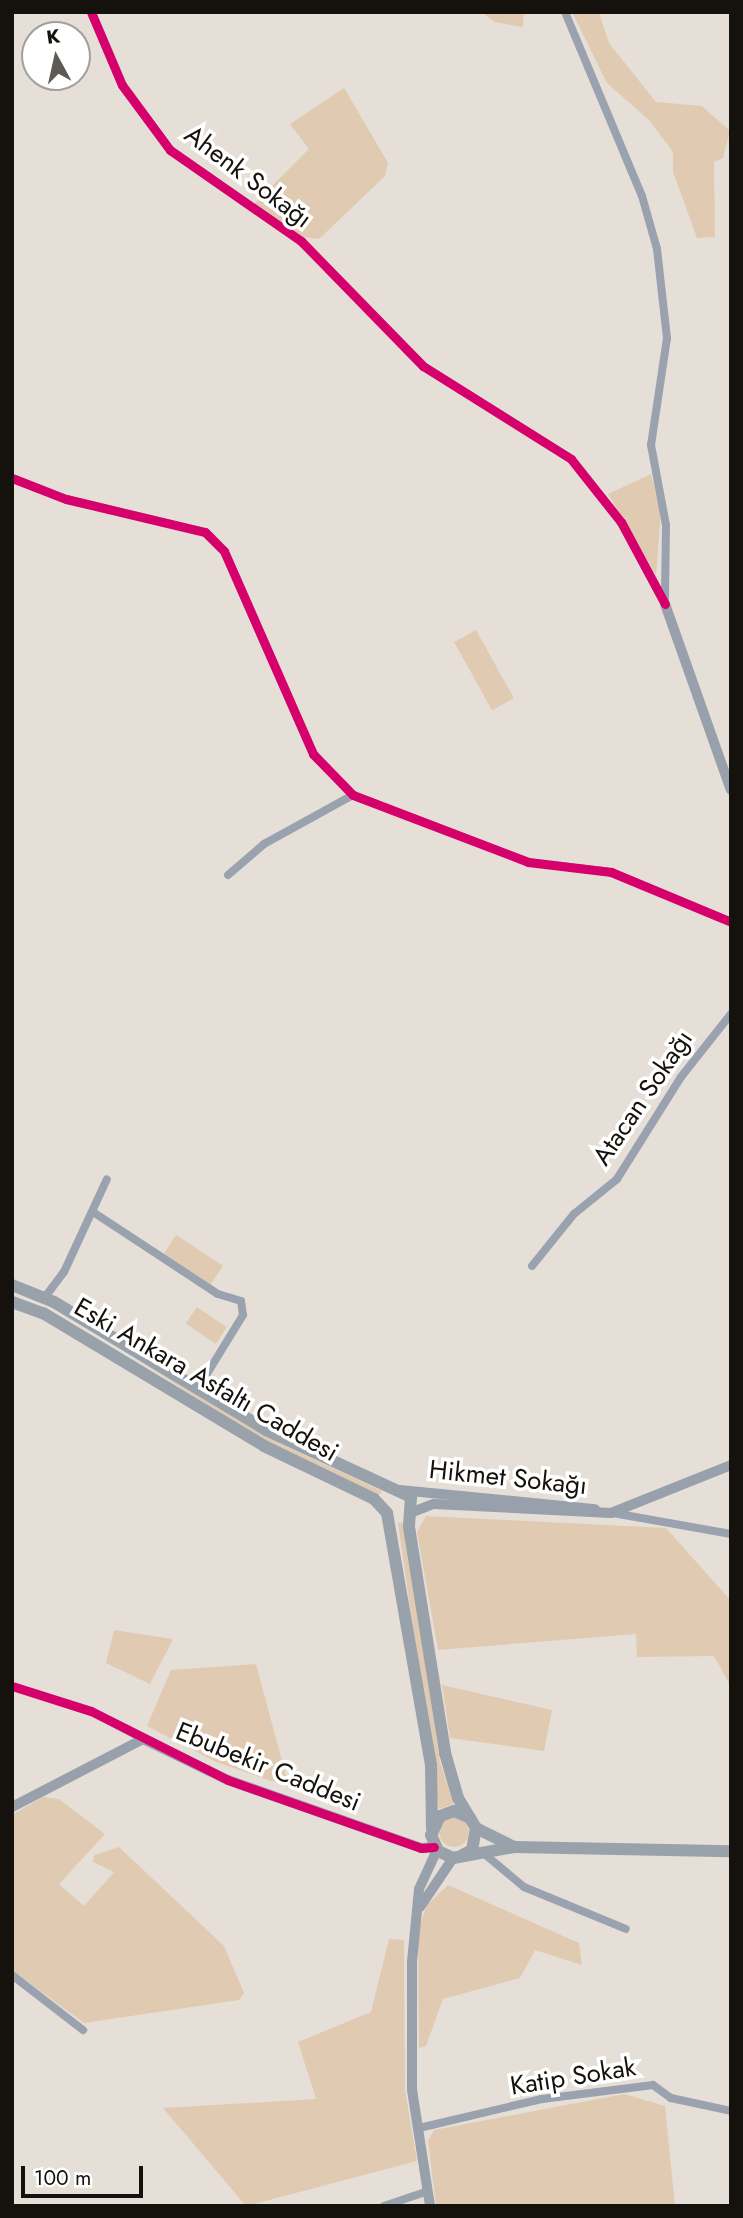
<!DOCTYPE html>
<html>
<head>
<meta charset="utf-8">
<style>
  body { margin:0 }
  #map { position:relative; width:743px; height:2218px; overflow:hidden; background:#e5dfd8; font-family:Jost,sans-serif }
  div>[style] { position:absolute }
  .green>* { inset:0; background:#e0cbb2; transform-origin:0 0 }
  .round { border-radius:50% }
  .street>* { height:8px; margin:-4px; padding:0 4px; transform-origin:4px; border-radius:4px; background:#99a2ae }
  .secondary>* { height:10px; margin:-5px; padding:0 5px; transform-origin:5px; border-radius:5px; background:#98a0ab }
  .primary>* { height:12px; margin:-6px; padding:0 6px; transform-origin:6px; border-radius:6px; background:#99a2aa }
  .cycleway>* { height:9px; margin:-4.5px; padding:0 4.5px; transform-origin:4.5px; border-radius:4.5px; background:#d6006c }
  span { translate:-50% -50%; white-space:nowrap; text-align:center; line-height:1.15; -webkit-text-stroke:7px #fff; paint-order:stroke }
  .street-label { font-size:26px; color:#15120d }
  .frame { position:absolute; inset:0; border:14px solid #15120d; pointer-events:none }
  .north { position:absolute; left:21px; top:21px; width:70px; height:70px; box-sizing:border-box; background:#fff; border:2px solid #a1a09e; border-radius:50%; rotate:352deg; font-size:19px; font-weight:700; line-height:28px; text-align:center; color:#15120d }
  .north::after { content:''; display:block; margin:auto; width:24px; height:32px; background:#5e5a54; clip-path:polygon(50% 0,100% 100%,50% 72%,0 100%) }
  .scale { position:absolute; left:21px; top:2166px; width:122px; height:32px; box-sizing:border-box; border:4px solid #15120d; border-top:0; padding-left:9px; font-size:21px; line-height:24px; white-space:nowrap; color:#15120d; -webkit-text-stroke:5px #fff; paint-order:stroke }
</style>
</head>
<body>
<div id="map">
  <div class="green">
    <i style="clip-path:polygon(482px 12px,524px 12px,523px 27px,494px 22px)"></i>
    <i style="clip-path:polygon(572px 12px,599px 12px,609px 43px,656px 102px,702px 106px,730px 131px,723px 158px,714px 162px,715px 237px,697px 238px,673px 172px,673px 152px,650px 121px,607px 83px)"></i>
    <i style="clip-path:polygon(344px 88px,388px 163px,385px 176px,319px 239px,303px 237px,254px 204px,309px 149px,290px 124px)"></i>
    <i style="clip-path:polygon(651px 474px,661px 512px,656px 575px,608px 494px)"></i>
    <i style="left:476px;top:630px;width:78px;height:25px;rotate:61deg"></i>
    <i style="left:176px;top:1235px;width:56px;height:25px;rotate:33deg"></i>
    <i style="left:197px;top:1307px;width:36px;height:20px;rotate:34deg"></i>
    <i style="clip-path:polygon(99px 1335px,279px 1443px,382px 1491px,378px 1496px,256px 1436px)"></i>
    <i style="clip-path:polygon(426px 1516px,666px 1528px,731px 1601px,731px 1687px,714px 1656px,637px 1657px,636px 1634px,438px 1650px,417px 1532px)"></i>
    <i style="clip-path:polygon(404px 1522px,440px 1762px,454px 1804px,439px 1809px,398px 1523px)"></i>
    <i style="clip-path:polygon(114px 1630px,173px 1639px,150px 1684px,106px 1663px)"></i>
    <i style="clip-path:polygon(256px 1664px,289px 1787px,216px 1762px,147px 1726px,171px 1670px)"></i>
    <i style="clip-path:polygon(442px 1685px,552px 1710px,544px 1751px,450px 1738px)"></i>
    <i style="clip-path:polygon(43px 1797px,59px 1799px,105px 1834px,59px 1884px,84px 1906px,114px 1872px,93px 1862px,94px 1855px,119px 1847px,224px 1946px,244px 1993px,239px 2000px,84px 2023px,12px 1970px,12px 1815px)"></i>
    <i class="round" style="left:439px;top:1817px;width:30px;height:30px"></i>
    <i style="clip-path:polygon(448px 1885px,579px 1943px,582px 1965px,535px 1950px,520px 1978px,443px 1999px,426px 2046px,419px 2048px,418px 1932px,426px 1906px)"></i>
    <i style="clip-path:polygon(389px 1939px,404px 1940px,405px 2090px,417px 2161px,246px 2206px,163px 2108px,316px 2099px,298px 2042px,371px 2012px)"></i>
    <i style="clip-path:polygon(624px 2094px,665px 2106px,675px 2206px,436px 2206px,428px 2141px,434px 2130px)"></i>
  </div>
  <div class="street">
    <i style="left:91px;top:12px;width:79px;rotate:67deg"></i>
    <i style="left:122px;top:85px;width:81px;rotate:53.6deg"></i>
    <i style="left:170px;top:150px;width:160px;rotate:34.8deg"></i>
    <i style="left:301px;top:241px;width:175px;rotate:45.7deg"></i>
    <i style="left:423px;top:366px;width:175px;rotate:32.1deg"></i>
    <i style="left:571px;top:459px;width:80px;rotate:51.6deg"></i>
    <i style="left:621px;top:522px;width:93px;rotate:61.8deg"></i>
    <i style="left:565px;top:12px;width:199px;rotate:67.3deg"></i>
    <i style="left:642px;top:196px;width:55px;rotate:74.2deg"></i>
    <i style="left:657px;top:249px;width:90px;rotate:83.6deg"></i>
    <i style="left:667px;top:338px;width:108px;rotate:98.5deg"></i>
    <i style="left:651px;top:445px;width:81px;rotate:79.4deg"></i>
    <i style="left:666px;top:525px;width:76px;rotate:90.8deg"></i>
    <i style="left:12px;top:478px;width:58px;rotate:21.3deg"></i>
    <i style="left:66px;top:499px;width:143px;rotate:13.4deg"></i>
    <i style="left:205px;top:532px;width:27px;rotate:45deg"></i>
    <i style="left:224px;top:551px;width:222px;rotate:66.3deg"></i>
    <i style="left:313px;top:754px;width:57px;rotate:45.7deg"></i>
    <i style="left:353px;top:795px;width:187px;rotate:20.9deg"></i>
    <i style="left:528px;top:862px;width:84px;rotate:6.9deg"></i>
    <i style="left:611px;top:872px;width:130px;rotate:22.6deg"></i>
    <i style="left:228px;top:875px;width:48px;rotate:-40.7deg"></i>
    <i style="left:264px;top:844px;width:102px;rotate:-28.8deg"></i>
    <i style="left:93px;top:1212px;width:149px;rotate:33.3deg"></i>
    <i style="left:218px;top:1294px;width:24px;rotate:17deg"></i>
    <i style="left:241px;top:1301px;width:14px;rotate:82deg"></i>
    <i style="left:243px;top:1315px;width:88px;rotate:121.5deg"></i>
    <i style="left:532px;top:1266px;width:67px;rotate:-51.1deg"></i>
    <i style="left:574px;top:1214px;width:55px;rotate:-39.1deg"></i>
    <i style="left:617px;top:1179px;width:120px;rotate:-57.9deg"></i>
    <i style="left:681px;top:1077px;width:80px;rotate:-51.6deg"></i>
    <i style="left:45px;top:1297px;width:31px;rotate:-53deg"></i>
    <i style="left:64px;top:1272px;width:102px;rotate:-65.2deg"></i>
    <i style="left:613px;top:1513px;width:120px;rotate:10.1deg"></i>
    <i style="left:12px;top:1686px;width:83px;rotate:17.6deg"></i>
    <i style="left:91px;top:1711px;width:59px;rotate:28.3deg"></i>
    <i style="left:482px;top:1852px;width:55px;rotate:39.8deg"></i>
    <i style="left:524px;top:1887px;width:110px;rotate:22.4deg"></i>
    <i style="left:12px;top:1975px;width:90px;rotate:37.8deg"></i>
    <i style="left:419px;top:2128px;width:126px;rotate:-13.3deg"></i>
    <i style="left:542px;top:2099px;width:112px;rotate:-7.2deg"></i>
    <i style="left:653px;top:2085px;width:22px;rotate:36deg"></i>
    <i style="left:671px;top:2098px;width:61px;rotate:12.2deg"></i>
    <i style="left:384px;top:2206px;width:46px;rotate:-18.8deg"></i>
  </div>
  <div class="secondary">
    <i style="left:665px;top:604px;width:197px;rotate:70.5deg"></i>
    <i style="left:400px;top:1490px;width:196px;rotate:5.6deg"></i>
    <i style="left:410px;top:1513px;width:26px;rotate:-21deg"></i>
    <i style="left:434px;top:1504px;width:177px;rotate:2.9deg"></i>
    <i style="left:611px;top:1513px;width:129px;rotate:-21.8deg"></i>
    <i style="left:12px;top:1807px;width:148px;rotate:-27.4deg"></i>
    <i style="left:143px;top:1739px;width:94px;rotate:25.8deg"></i>
    <i style="left:228px;top:1780px;width:205px;rotate:19.4deg"></i>
    <i style="left:421px;top:1848px;width:13px;rotate:-4deg"></i>
    <i style="left:420px;top:1907px;width:59px;rotate:-56deg"></i>
    <i style="left:430px;top:2206px;width:117px;rotate:-98.8deg"></i>
    <i style="left:412px;top:2090px;width:128px;rotate:-90deg"></i>
    <i style="left:412px;top:1962px;width:73px;rotate:-84.5deg"></i>
    <i style="left:419px;top:1889px;width:43px;rotate:-65.2deg"></i>
  </div>
  <div class="primary">
    <i style="left:12px;top:1285px;width:45px;rotate:22deg"></i>
    <i style="left:54px;top:1302px;width:248px;rotate:31.1deg"></i>
    <i style="left:266px;top:1430px;width:160px;rotate:24.8deg"></i>
    <i style="left:411px;top:1497px;width:30px;rotate:94deg"></i>
    <i style="left:409px;top:1527px;width:229px;rotate:80.9deg"></i>
    <i style="left:445px;top:1753px;width:47px;rotate:73.9deg"></i>
    <i style="left:458px;top:1798px;width:35px;rotate:59deg"></i>
    <i style="left:476px;top:1828px;width:22px;rotate:100deg"></i>
    <i style="left:472px;top:1850px;width:15px;rotate:152deg"></i>
    <i style="left:12px;top:1302px;width:33px;rotate:20deg"></i>
    <i style="left:43px;top:1313px;width:258px;rotate:31deg"></i>
    <i style="left:264px;top:1446px;width:122px;rotate:25.7deg"></i>
    <i style="left:374px;top:1499px;width:19px;rotate:47deg"></i>
    <i style="left:387px;top:1513px;width:256px;rotate:80.1deg"></i>
    <i style="left:431px;top:1765px;width:63px;rotate:89.1deg"></i>
    <i style="left:470px;top:1818px;width:17px;rotate:-156deg"></i>
    <i style="left:454px;top:1811px;width:15px;rotate:160deg"></i>
    <i style="left:440px;top:1816px;width:21px;rotate:115deg"></i>
    <i style="left:431px;top:1835px;width:17px;rotate:66deg"></i>
    <i style="left:438px;top:1851px;width:17px;rotate:25deg"></i>
    <i style="left:453px;top:1858px;width:62px;rotate:-10.2deg"></i>
    <i style="left:514px;top:1847px;width:217px;rotate:1.1deg"></i>
    <i style="left:476px;top:1828px;width:42px;rotate:26.6deg"></i>
  </div>
  <div class="cycleway">
    <i style="left:91px;top:12px;width:79px;rotate:67deg"></i>
    <i style="left:122px;top:85px;width:81px;rotate:53.6deg"></i>
    <i style="left:170px;top:150px;width:160px;rotate:34.8deg"></i>
    <i style="left:301px;top:241px;width:175px;rotate:45.7deg"></i>
    <i style="left:423px;top:366px;width:175px;rotate:32.1deg"></i>
    <i style="left:571px;top:459px;width:80px;rotate:51.6deg"></i>
    <i style="left:621px;top:522px;width:93px;rotate:61.8deg"></i>
    <i style="left:12px;top:478px;width:58px;rotate:21.3deg"></i>
    <i style="left:66px;top:499px;width:143px;rotate:13.4deg"></i>
    <i style="left:205px;top:532px;width:27px;rotate:45deg"></i>
    <i style="left:224px;top:551px;width:222px;rotate:66.3deg"></i>
    <i style="left:313px;top:754px;width:57px;rotate:45.7deg"></i>
    <i style="left:353px;top:795px;width:187px;rotate:20.9deg"></i>
    <i style="left:528px;top:862px;width:84px;rotate:6.9deg"></i>
    <i style="left:611px;top:872px;width:130px;rotate:22.6deg"></i>
    <i style="left:12px;top:1686px;width:83px;rotate:17.6deg"></i>
    <i style="left:91px;top:1711px;width:153px;rotate:26.7deg"></i>
    <i style="left:228px;top:1780px;width:205px;rotate:19.4deg"></i>
    <i style="left:421px;top:1848px;width:13px;rotate:-4deg"></i>
  </div>
  <div class="street-label">
    <span style="left:248px;top:177px;rotate:37deg">Ahenk Sokağı</span>
    <span style="left:643px;top:1098px;rotate:-56deg">Atacan Sokağı</span>
    <span style="left:206px;top:1380px;rotate:30deg">Eski Ankara Asfaltı Caddesi</span>
    <span style="left:508px;top:1478px;rotate:6deg">Hikmet Sokağı</span>
    <span style="left:268px;top:1767px;rotate:22deg">Ebubekir Caddesi</span>
    <span style="left:573px;top:2077px;rotate:-9deg">Katip Sokak</span>
  </div>
  <div class="frame"></div>
  <div class="north">K</div>
  <div class="scale">100 m</div>
</div>
</body>
</html>
